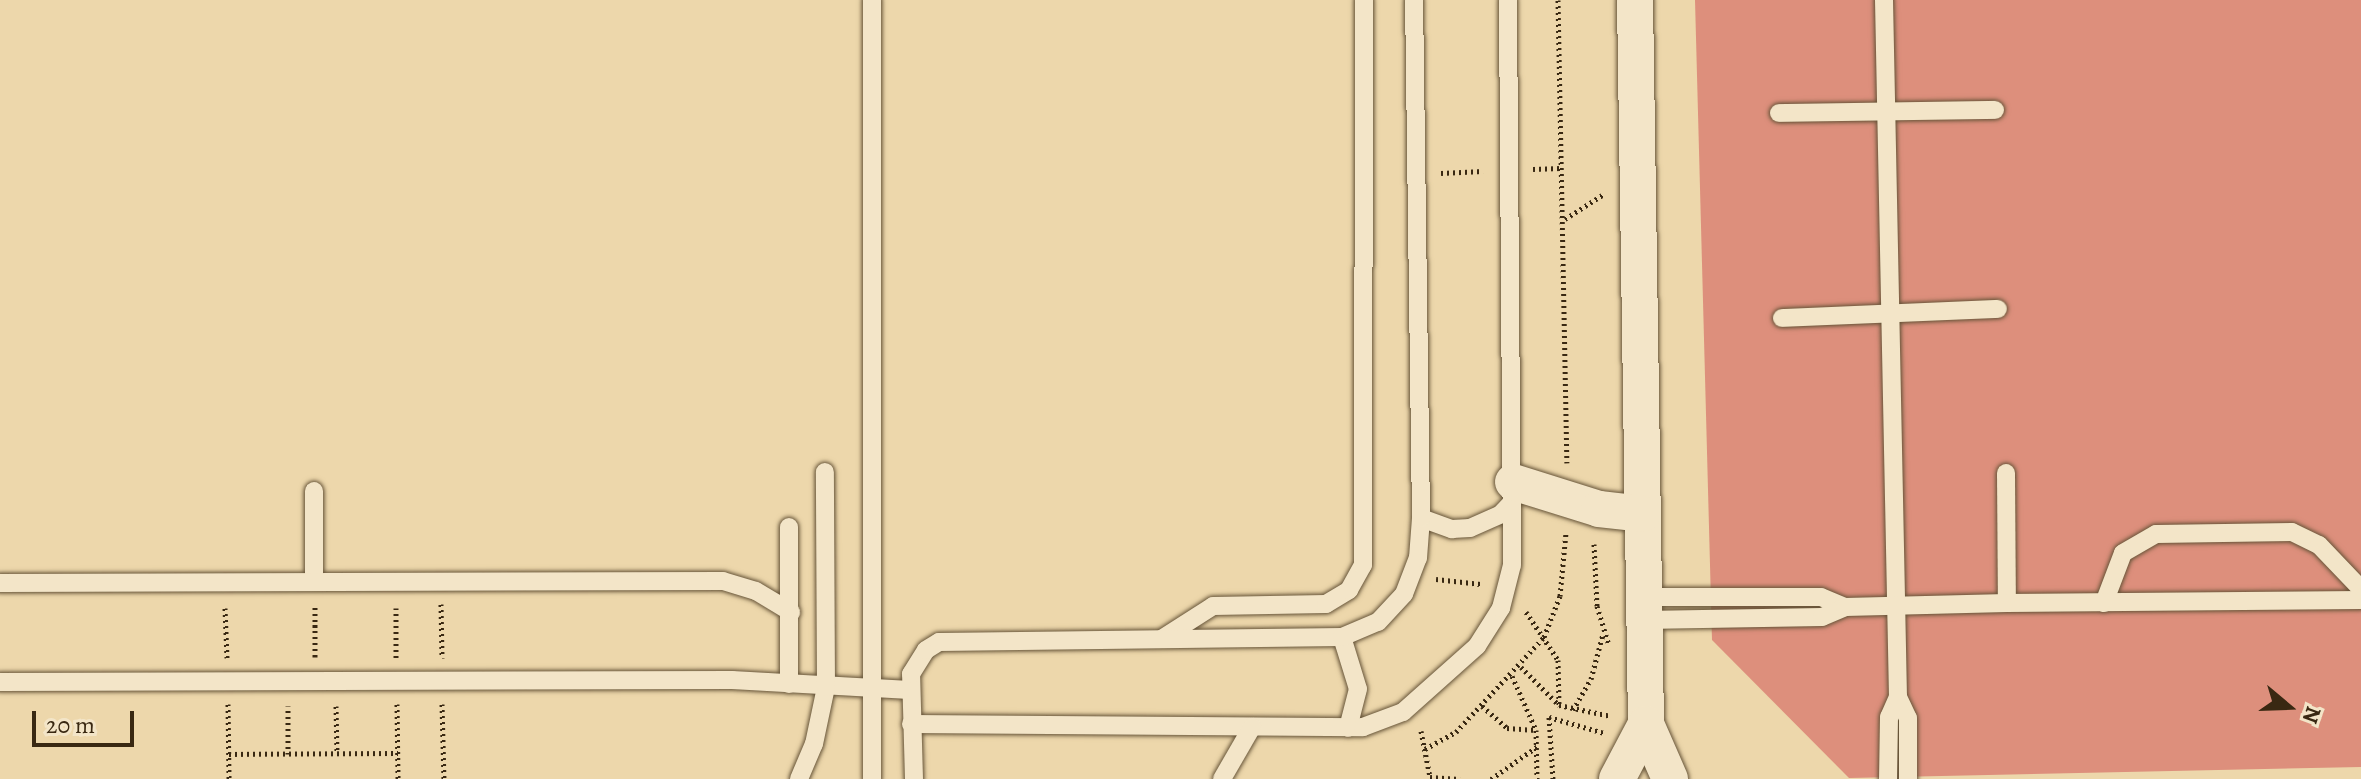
<!DOCTYPE html>
<html>
<head>
<meta charset="utf-8">
<style>
  body { margin:0 }
  #map { position:relative; width:2361px; height:779px; overflow:hidden; background:#edd7ab; font-family:Alegreya,serif }
  div>[style] { position:absolute }
  .building>* { inset:0; background:#dd8f7c }
  .path>* { height:5px; margin-top:-2.5px; transform-origin:0; background:repeating-linear-gradient(90deg,#392812 0 2px,transparent 0 6px) }
  .roads { filter:drop-shadow(0 0 2px #665438) drop-shadow(0 0 2px #665438) }
  .lane>* { height:18px; margin:-9px; padding:0 9px; transform-origin:9px; border-radius:9px; background:#f3e5c8 }
  .street>* { height:36px; margin:-18px; padding:0 18px; transform-origin:18px; border-radius:18px; background:#f3e5c8 }
  span { translate:-50% -50%; white-space:nowrap; text-align:center; line-height:1.15; -webkit-text-stroke:8px #f3e5c8; paint-order:stroke }
  .north { position:absolute; left:2249px; top:667px; width:80px; height:80px; -webkit-text-stroke:6px #f3e5c8; paint-order:stroke; rotate:109deg; font-size:22px; font-weight:700; line-height:32px; text-align:center; color:#392812 }
  .north::after { content:''; display:block; margin:auto; width:28px; height:36px; background:#392812; clip-path:polygon(50% 0,100% 100%,50% 72%,0 100%) }
  .scale { position:absolute; left:32px; top:711px; width:102px; height:36px; box-sizing:border-box; border:4px solid #392812; border-top:0; padding-left:10px; font-size:24px; line-height:28px; white-space:nowrap; color:#392812; -webkit-text-stroke:6px #f3e5c8; paint-order:stroke }
</style>
</head>
<body>
<div id="map">
  <div class="building">
    <i style="clip-path:polygon(1695px 0,2361px 0,2361px 767px,1849px 778px,1712px 640px)"></i>
  </div>
  <div class="path">
    <i style="left:1558px;top:0;width:463px;rotate:88.9deg"></i>
    <i style="left:1533px;top:169px;width:28px;rotate:-2deg"></i>
    <i style="left:1441px;top:173px;width:42px;rotate:-2.7deg"></i>
    <i style="left:1565px;top:219px;width:46px;rotate:-32.7deg"></i>
    <i style="left:1594px;top:544px;width:62px;rotate:87.2deg"></i>
    <i style="left:1597px;top:606px;width:39px;rotate:73deg"></i>
    <i style="left:1436px;top:579px;width:45px;rotate:6.3deg"></i>
    <i style="left:441px;top:604px;width:54px;rotate:88.9deg"></i>
    <i style="left:315px;top:607px;width:50px;rotate:90deg"></i>
    <i style="left:225px;top:608px;width:50px;rotate:87.7deg"></i>
    <i style="left:396px;top:608px;width:50px;rotate:90deg"></i>
    <i style="left:1526px;top:612px;width:58px;rotate:56.3deg"></i>
    <i style="left:1558px;top:660px;width:45px;rotate:88.7deg"></i>
    <i style="left:1521px;top:667px;width:54px;rotate:45deg"></i>
    <i style="left:1559px;top:705px;width:53px;rotate:11.9deg"></i>
    <i style="left:1512px;top:676px;width:59px;rotate:66deg"></i>
    <i style="left:1536px;top:730px;width:49px;rotate:88.8deg"></i>
    <i style="left:228px;top:704px;width:75px;rotate:89.2deg"></i>
    <i style="left:397px;top:704px;width:75px;rotate:89.2deg"></i>
    <i style="left:442px;top:704px;width:75px;rotate:88.5deg"></i>
    <i style="left:336px;top:706px;width:47px;rotate:88.8deg"></i>
    <i style="left:1482px;top:706px;width:33px;rotate:41deg"></i>
    <i style="left:1507px;top:728px;width:29px;rotate:4deg"></i>
    <i style="left:1573px;top:710px;width:36px;rotate:-60deg"></i>
    <i style="left:1591px;top:679px;width:47px;rotate:-75.1deg"></i>
    <i style="left:1421px;top:731px;width:47px;rotate:78.9deg"></i>
    <i style="left:1430px;top:777px;width:30px;rotate:4deg"></i>
    <i style="left:1425px;top:749px;width:35px;rotate:-29deg"></i>
    <i style="left:1456px;top:732px;width:129px;rotate:-47.2deg"></i>
    <i style="left:1544px;top:637px;width:44px;rotate:-68.7deg"></i>
    <i style="left:1560px;top:596px;width:63px;rotate:-84.6deg"></i>
    <i style="left:229px;top:754px;width:169px;rotate:-0.3deg"></i>
    <i style="left:288px;top:754px;width:48px;rotate:-90deg"></i>
    <i style="left:1491px;top:779px;width:57px;rotate:-35.1deg"></i>
    <i style="left:1553px;top:779px;width:62px;rotate:-93.7deg"></i>
    <i style="left:1549px;top:717px;width:57px;rotate:16.2deg"></i>
  </div>
  <div class="roads">
    <div class="lane">
      <i style="left:872px;top:0;width:779px;rotate:90deg"></i>
      <i style="left:1884px;top:0;width:697px;rotate:88.85deg"></i>
      <i style="left:1898px;top:697px;width:22px;rotate:114deg"></i>
      <i style="left:1889px;top:717px;width:62px;rotate:90.9deg"></i>
      <i style="left:1779px;top:113px;width:216px;rotate:-0.8deg"></i>
      <i style="left:1782px;top:318px;width:216px;rotate:-2.4deg"></i>
      <i style="left:2006px;top:473px;width:130px;rotate:89.6deg"></i>
      <i style="left:314px;top:491px;width:87px;rotate:90deg"></i>
      <i style="left:1421px;top:518px;width:33px;rotate:20deg"></i>
      <i style="left:1452px;top:529px;width:18px;rotate:-3deg"></i>
      <i style="left:1470px;top:528px;width:34px;rotate:-24deg"></i>
      <i style="left:1501px;top:514px;width:16px;rotate:-47deg"></i>
      <i style="left:0;top:583px;width:723px;rotate:-0.16deg"></i>
      <i style="left:723px;top:581px;width:34px;rotate:17deg"></i>
      <i style="left:756px;top:591px;width:41px;rotate:31deg"></i>
      <i style="left:1644px;top:597px;width:177px"></i>
      <i style="left:1821px;top:597px;width:26px;rotate:23deg"></i>
      <i style="left:2104px;top:603px;width:53px;rotate:-69.2deg"></i>
      <i style="left:2123px;top:553px;width:38px;rotate:-30deg"></i>
      <i style="left:2156px;top:534px;width:136px;rotate:-0.8deg"></i>
      <i style="left:2292px;top:532px;width:30px;rotate:26deg"></i>
      <i style="left:2319px;top:545px;width:61px;rotate:46.3deg"></i>
      <i style="left:1644px;top:620px;width:178px;rotate:-1deg"></i>
      <i style="left:1822px;top:617px;width:25px;rotate:-23deg"></i>
      <i style="left:1845px;top:607px;width:162px;rotate:-1.4deg"></i>
      <i style="left:2007px;top:603px;width:354px;rotate:-0.5deg"></i>
      <i style="left:1342px;top:637px;width:54px;rotate:72.9deg"></i>
      <i style="left:1358px;top:689px;width:40px;rotate:104.4deg"></i>
      <i style="left:1163px;top:638px;width:59px;rotate:-32.6deg"></i>
      <i style="left:1213px;top:606px;width:113px;rotate:-1deg"></i>
      <i style="left:1326px;top:604px;width:27px;rotate:-31deg"></i>
      <i style="left:1349px;top:590px;width:29px;rotate:-61deg"></i>
      <i style="left:1363px;top:565px;width:565px;rotate:-89.9deg"></i>
      <i style="left:0;top:682px;width:732px;rotate:-0.16deg"></i>
      <i style="left:732px;top:680px;width:178px;rotate:3.2deg"></i>
      <i style="left:789px;top:684px;width:157px;rotate:-90deg"></i>
      <i style="left:1898px;top:697px;width:23px;rotate:65deg"></i>
      <i style="left:1908px;top:718px;width:61px;rotate:90deg"></i>
      <i style="left:911px;top:724px;width:452px;rotate:0.4deg"></i>
      <i style="left:1363px;top:727px;width:43px;rotate:-20.6deg"></i>
      <i style="left:1403px;top:712px;width:99px;rotate:-41.7deg"></i>
      <i style="left:1477px;top:646px;width:45px;rotate:-57.7deg"></i>
      <i style="left:1501px;top:608px;width:44px;rotate:-75.7deg"></i>
      <i style="left:1512px;top:565px;width:565px;rotate:-90.41deg"></i>
      <i style="left:799px;top:779px;width:38px;rotate:-67deg"></i>
      <i style="left:814px;top:744px;width:58px;rotate:-78.1deg"></i>
      <i style="left:826px;top:687px;width:215px;rotate:-90.3deg"></i>
      <i style="left:914px;top:779px;width:105px;rotate:-91.6deg"></i>
      <i style="left:911px;top:674px;width:28px;rotate:-58deg"></i>
      <i style="left:926px;top:650px;width:15px;rotate:-32deg"></i>
      <i style="left:939px;top:642px;width:403px;rotate:-0.7deg"></i>
      <i style="left:1342px;top:637px;width:39px;rotate:-23deg"></i>
      <i style="left:1378px;top:622px;width:38px;rotate:-47deg"></i>
      <i style="left:1404px;top:594px;width:39px;rotate:-69deg"></i>
      <i style="left:1418px;top:558px;width:40px;rotate:-85.7deg"></i>
      <i style="left:1421px;top:518px;width:518px;rotate:-90.77deg"></i>
      <i style="left:1222px;top:779px;width:60px;rotate:-60deg"></i>
    </div>
    <div class="street">
      <i style="left:1635px;top:0;width:724px;rotate:89.13deg"></i>
      <i style="left:1646px;top:724px;width:60px;rotate:66.4deg"></i>
      <i style="left:1513px;top:482px;width:90px;rotate:17.4deg"></i>
      <i style="left:1599px;top:509px;width:44px;rotate:6.5deg"></i>
      <i style="left:1617px;top:779px;width:62px;rotate:-62.2deg"></i>
    </div>
  </div>
  <div class="north">N</div>
  <div class="scale">20 m</div>
</div>
</body>
</html>
